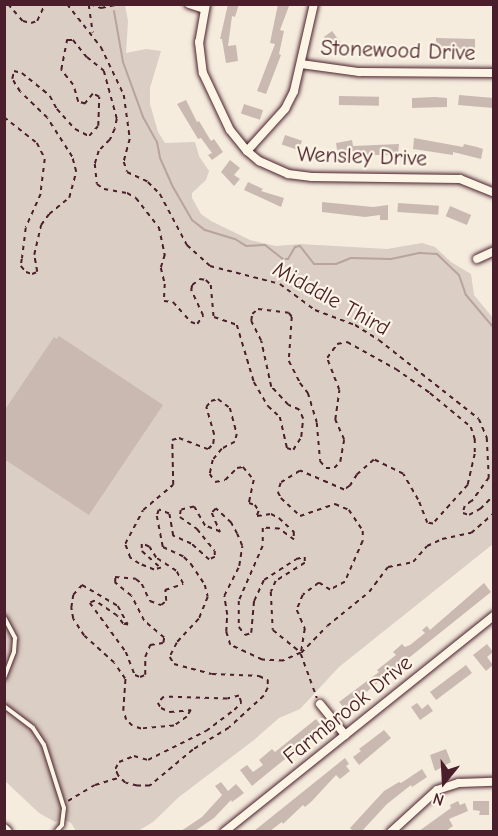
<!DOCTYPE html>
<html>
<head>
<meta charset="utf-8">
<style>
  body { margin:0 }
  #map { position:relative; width:498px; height:836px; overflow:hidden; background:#f5ecde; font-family:"Comic Neue",sans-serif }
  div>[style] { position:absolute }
  .green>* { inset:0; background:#dbcec4 }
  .stream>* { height:2px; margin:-1px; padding:0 1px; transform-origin:1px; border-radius:1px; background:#b8a39e }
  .building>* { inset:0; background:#cab9b1; transform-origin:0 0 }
  .path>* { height:1.5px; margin-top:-0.75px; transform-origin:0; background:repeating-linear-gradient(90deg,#4a1f2b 0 4.5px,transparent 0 9px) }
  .roads { filter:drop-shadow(0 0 2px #4a1f2b) drop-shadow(0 0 2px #4a1f2b) }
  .lane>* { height:4px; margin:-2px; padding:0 2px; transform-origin:2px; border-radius:2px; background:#fcf5e5 }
  .street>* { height:8px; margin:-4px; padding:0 4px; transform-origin:4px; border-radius:4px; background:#fcf5e5 }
  .secondary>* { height:10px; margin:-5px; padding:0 5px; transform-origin:5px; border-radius:5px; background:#fcf5e5 }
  span { translate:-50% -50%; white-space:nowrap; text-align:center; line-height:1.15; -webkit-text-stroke:4.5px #fcf5e5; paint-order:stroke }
  .street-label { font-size:22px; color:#4a1f2b }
  .frame { position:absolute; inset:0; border:6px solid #4a1f2b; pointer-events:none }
  .north { position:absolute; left:414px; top:752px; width:60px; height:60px; -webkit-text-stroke:4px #fcf5e5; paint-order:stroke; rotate:198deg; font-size:16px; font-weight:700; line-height:24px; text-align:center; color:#4a1f2b }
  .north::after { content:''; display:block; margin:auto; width:21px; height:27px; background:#4a1f2b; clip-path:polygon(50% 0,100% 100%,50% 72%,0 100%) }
</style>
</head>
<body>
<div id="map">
  <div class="green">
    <i style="clip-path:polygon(5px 5px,125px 5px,128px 21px,126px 53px,146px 49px,161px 51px,150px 88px,150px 104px,158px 132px,165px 143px,195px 142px,199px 156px,209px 171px,206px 180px,192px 193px,192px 198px,201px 214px,211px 221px,250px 240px,276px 246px,300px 244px,387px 249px,422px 243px,435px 247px,451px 262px,471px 274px,474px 295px,493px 318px,493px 544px,339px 667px,300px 709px,279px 718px,254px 740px,179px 797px,153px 822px,138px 831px,76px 831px,71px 823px,65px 820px,55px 822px,39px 813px,5px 781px)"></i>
  </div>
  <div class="stream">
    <i style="left:114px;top:11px;width:52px;rotate:80deg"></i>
    <i style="left:123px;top:62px;width:59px;rotate:70deg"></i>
    <i style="left:143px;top:117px;width:29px;rotate:61deg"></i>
    <i style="left:157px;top:142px;width:16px;rotate:79deg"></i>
    <i style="left:160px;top:158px;width:32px;rotate:66deg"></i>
    <i style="left:173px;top:187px;width:38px;rotate:60deg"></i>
    <i style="left:192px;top:220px;width:16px;rotate:38deg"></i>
    <i style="left:205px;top:230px;width:31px;rotate:17deg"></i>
    <i style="left:235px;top:239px;width:13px;rotate:32deg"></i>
    <i style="left:246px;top:246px;width:19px;rotate:-3deg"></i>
    <i style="left:265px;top:245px;width:23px;rotate:38deg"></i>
    <i style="left:283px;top:259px;width:5px"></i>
    <i style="left:288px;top:259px;width:14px;rotate:-60deg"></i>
    <i style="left:295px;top:247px;width:5px;rotate:-11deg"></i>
    <i style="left:300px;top:246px;width:23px;rotate:52deg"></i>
    <i style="left:314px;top:264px;width:22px"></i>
    <i style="left:336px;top:264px;width:16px;rotate:-22deg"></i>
    <i style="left:351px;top:258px;width:40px;rotate:1.4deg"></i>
    <i style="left:391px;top:259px;width:30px;rotate:-12deg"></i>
    <i style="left:420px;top:253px;width:17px;rotate:3deg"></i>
    <i style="left:437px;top:254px;width:30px;rotate:44deg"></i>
    <i style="left:459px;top:275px;width:21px;rotate:71deg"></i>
    <i style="left:466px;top:295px;width:43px;rotate:49.7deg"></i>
  </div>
  <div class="building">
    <i style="clip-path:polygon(228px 4px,239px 4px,235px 17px,232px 16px,228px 46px,236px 45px,238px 61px,226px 63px,222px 39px,220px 39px)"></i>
    <i style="clip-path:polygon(278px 4px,289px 6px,280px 30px,284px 31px,279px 54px,281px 55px,266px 94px,257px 91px,275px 44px,270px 43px)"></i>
    <i style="left:332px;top:31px;width:20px;height:10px;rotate:53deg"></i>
    <i style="clip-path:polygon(436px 38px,475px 39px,475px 50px,436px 47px)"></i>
    <i style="left:459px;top:95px;width:35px;height:10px;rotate:5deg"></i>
    <i style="left:339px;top:96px;width:40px;height:9px;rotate:1deg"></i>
    <i style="clip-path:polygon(435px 97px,447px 98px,447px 107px,412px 108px,412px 98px)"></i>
    <i style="clip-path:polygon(186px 100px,197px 122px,199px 121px,211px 141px,214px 139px,223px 152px,212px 160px,208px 155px,212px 153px,201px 138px,198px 139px,177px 104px)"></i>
    <i style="left:244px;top:104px;width:20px;height:10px;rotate:18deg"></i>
    <i style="left:285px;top:135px;width:18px;height:10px;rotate:19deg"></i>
    <i style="clip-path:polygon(414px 138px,463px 147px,464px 144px,477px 147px,483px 149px,481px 159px,453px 152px,453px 155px,413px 149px)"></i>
    <i style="clip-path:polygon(352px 140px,353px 146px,399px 144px,398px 155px,359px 155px,359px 150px,344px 153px,343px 149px,337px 150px,336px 143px)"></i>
    <i style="clip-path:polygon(230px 160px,240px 168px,234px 175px,240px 179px,234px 186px,221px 172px)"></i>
    <i style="clip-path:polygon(248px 182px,263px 189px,261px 191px,284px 198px,281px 207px,244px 190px)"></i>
    <i style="clip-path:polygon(322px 202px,373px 207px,388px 205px,388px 220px,380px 220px,380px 215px,365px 217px,322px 212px)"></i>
    <i style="left:398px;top:203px;width:41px;height:9px;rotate:4deg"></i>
    <i style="left:450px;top:206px;width:23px;height:11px;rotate:23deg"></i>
    <i style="clip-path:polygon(59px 336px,163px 405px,89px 515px,4px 459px,4px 411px,54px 337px,57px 339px)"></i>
    <i style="clip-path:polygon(484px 583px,491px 592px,345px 709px,339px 702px,379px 672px,377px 670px,396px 655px,393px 652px,402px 644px,405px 647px,410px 645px,425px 633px,422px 630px,427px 626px,430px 630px)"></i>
    <i style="clip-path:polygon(487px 644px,493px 652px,487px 657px,493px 665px,486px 671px,473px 655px)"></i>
    <i style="left:466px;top:665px;width:10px;height:45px;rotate:53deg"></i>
    <i style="clip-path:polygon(417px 703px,422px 709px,428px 704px,433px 711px,420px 720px,411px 707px)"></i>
    <i style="clip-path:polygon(316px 719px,323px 728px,252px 786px,240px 770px,247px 765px,253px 772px,263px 765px,259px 760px,272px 749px,275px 752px)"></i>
    <i style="clip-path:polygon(384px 730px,391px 738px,359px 765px,353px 757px,361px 751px,359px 749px)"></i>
    <i style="clip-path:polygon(446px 749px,451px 762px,435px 771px,430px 755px)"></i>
    <i style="clip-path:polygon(345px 758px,349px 764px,346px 766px,350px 771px,340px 779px,336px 775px,312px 801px,305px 807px,303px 805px,283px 824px,282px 822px,270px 831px,254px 831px)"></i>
    <i style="clip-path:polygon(422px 769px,427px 777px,412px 787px,411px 785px,387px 804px,362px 831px,353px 831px,350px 828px,384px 791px,399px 782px,401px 783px)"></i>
    <i style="clip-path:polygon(221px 782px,228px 791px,236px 784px,244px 793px,232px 802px,231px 800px,214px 818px,195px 831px,181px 831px,202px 817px,222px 795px,215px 786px)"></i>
    <i style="clip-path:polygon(458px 801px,460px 805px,465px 803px,468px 811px,449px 819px,453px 826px,446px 831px,419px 831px,451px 808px,450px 805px)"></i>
    <i style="clip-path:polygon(473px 801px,489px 801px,489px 815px,479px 815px,480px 811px,473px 810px)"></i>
  </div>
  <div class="path">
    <i style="left:8px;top:4px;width:23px;rotate:49deg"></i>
    <i style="left:23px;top:21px;width:8px;rotate:14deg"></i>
    <i style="left:31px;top:23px;width:6px;rotate:-18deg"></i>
    <i style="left:37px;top:21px;width:19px;rotate:-65deg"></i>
    <i style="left:28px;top:4px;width:6px"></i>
    <i style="left:67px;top:4px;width:55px;rotate:51.7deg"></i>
    <i style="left:101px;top:47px;width:53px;rotate:64.4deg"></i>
    <i style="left:124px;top:95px;width:44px;rotate:82.2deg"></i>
    <i style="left:130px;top:139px;width:24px;rotate:105deg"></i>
    <i style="left:124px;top:162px;width:10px;rotate:73deg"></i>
    <i style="left:127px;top:172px;width:23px;rotate:25deg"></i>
    <i style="left:148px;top:182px;width:17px;rotate:45deg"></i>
    <i style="left:160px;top:194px;width:58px;rotate:62.1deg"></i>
    <i style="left:187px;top:245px;width:31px;rotate:42deg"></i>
    <i style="left:210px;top:266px;width:72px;rotate:14.4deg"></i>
    <i style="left:280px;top:284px;width:44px;rotate:36.6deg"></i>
    <i style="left:315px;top:310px;width:43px;rotate:20.6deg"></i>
    <i style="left:355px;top:325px;width:28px;rotate:32deg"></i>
    <i style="left:379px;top:340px;width:127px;rotate:38.3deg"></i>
    <i style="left:479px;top:419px;width:21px;rotate:67deg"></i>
    <i style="left:487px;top:438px;width:40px;rotate:87.1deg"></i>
    <i style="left:489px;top:478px;width:29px;rotate:126deg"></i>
    <i style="left:472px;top:501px;width:9px;rotate:144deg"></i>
    <i style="left:465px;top:506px;width:7px;rotate:106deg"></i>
    <i style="left:463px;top:513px;width:6px;rotate:18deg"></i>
    <i style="left:469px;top:515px;width:13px;rotate:-29deg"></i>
    <i style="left:480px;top:509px;width:20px;rotate:-45deg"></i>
    <i style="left:90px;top:4px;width:12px;rotate:20deg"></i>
    <i style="left:101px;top:8px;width:19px;rotate:-12deg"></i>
    <i style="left:89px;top:5px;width:28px;rotate:82deg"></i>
    <i style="left:4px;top:117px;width:42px;rotate:38.2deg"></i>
    <i style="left:37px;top:143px;width:18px;rotate:63deg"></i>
    <i style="left:45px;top:159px;width:35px;rotate:97deg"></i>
    <i style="left:41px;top:194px;width:37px;rotate:114deg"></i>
    <i style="left:26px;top:228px;width:31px;rotate:97deg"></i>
    <i style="left:22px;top:259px;width:7px;rotate:98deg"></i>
    <i style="left:21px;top:266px;width:8px;rotate:50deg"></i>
    <i style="left:26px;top:272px;width:6px;rotate:18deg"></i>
    <i style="left:32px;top:274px;width:5px;rotate:-22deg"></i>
    <i style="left:37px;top:272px;width:17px;rotate:-100deg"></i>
    <i style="left:34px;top:255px;width:31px;rotate:-77deg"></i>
    <i style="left:41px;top:225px;width:14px;rotate:-54deg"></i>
    <i style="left:49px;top:214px;width:26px;rotate:-39deg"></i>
    <i style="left:69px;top:198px;width:27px;rotate:-75deg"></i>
    <i style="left:76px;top:172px;width:16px;rotate:-105deg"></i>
    <i style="left:72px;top:157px;width:46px;rotate:-122.7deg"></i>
    <i style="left:47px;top:118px;width:37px;rotate:-136deg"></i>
    <i style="left:20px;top:92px;width:15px;rotate:-122deg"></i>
    <i style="left:12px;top:79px;width:8px;rotate:-76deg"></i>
    <i style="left:14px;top:71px;width:8px;rotate:14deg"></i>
    <i style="left:22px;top:73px;width:36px;rotate:39deg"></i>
    <i style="left:50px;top:96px;width:15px;rotate:62deg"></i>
    <i style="left:57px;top:109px;width:27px;rotate:48deg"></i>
    <i style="left:75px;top:129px;width:16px;rotate:27deg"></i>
    <i style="left:89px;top:136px;width:13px;rotate:-48deg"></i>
    <i style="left:98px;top:126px;width:29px;rotate:-88deg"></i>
    <i style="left:99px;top:97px;width:7px;rotate:-153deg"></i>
    <i style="left:93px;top:94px;width:13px;rotate:129deg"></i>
    <i style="left:85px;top:104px;width:7px;rotate:-164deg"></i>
    <i style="left:78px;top:102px;width:18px;rotate:-106deg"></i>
    <i style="left:73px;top:85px;width:19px;rotate:-129deg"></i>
    <i style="left:61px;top:70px;width:31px;rotate:-79deg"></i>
    <i style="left:67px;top:40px;width:6px"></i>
    <i style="left:73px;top:40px;width:22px;rotate:51deg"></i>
    <i style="left:87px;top:57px;width:22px;rotate:39deg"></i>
    <i style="left:104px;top:71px;width:50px;rotate:74.8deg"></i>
    <i style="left:117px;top:119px;width:10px;rotate:101deg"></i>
    <i style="left:115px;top:129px;width:12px;rotate:114deg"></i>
    <i style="left:110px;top:140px;width:16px;rotate:135deg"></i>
    <i style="left:99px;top:151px;width:14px;rotate:107deg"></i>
    <i style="left:95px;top:164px;width:20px;rotate:84deg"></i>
    <i style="left:97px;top:184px;width:9px;rotate:36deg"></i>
    <i style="left:104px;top:189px;width:23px;rotate:10deg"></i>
    <i style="left:127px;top:193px;width:10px;rotate:29deg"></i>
    <i style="left:136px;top:198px;width:37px;rotate:52deg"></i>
    <i style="left:159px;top:227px;width:29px;rotate:78deg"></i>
    <i style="left:165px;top:255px;width:14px;rotate:107deg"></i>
    <i style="left:161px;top:268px;width:16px;rotate:76deg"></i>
    <i style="left:165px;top:284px;width:17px;rotate:93deg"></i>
    <i style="left:164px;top:301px;width:9px;rotate:6deg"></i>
    <i style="left:173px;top:302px;width:27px;rotate:48deg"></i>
    <i style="left:191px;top:322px;width:6px;rotate:18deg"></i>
    <i style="left:197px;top:324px;width:10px;rotate:-53deg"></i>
    <i style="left:203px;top:316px;width:29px;rotate:-115deg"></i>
    <i style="left:191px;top:290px;width:5px;rotate:-79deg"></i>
    <i style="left:192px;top:285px;width:10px;rotate:-37deg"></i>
    <i style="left:200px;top:279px;width:6px;rotate:9deg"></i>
    <i style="left:206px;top:280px;width:7px;rotate:45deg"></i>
    <i style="left:211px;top:285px;width:32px;rotate:85deg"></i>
    <i style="left:214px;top:317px;width:24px;rotate:19deg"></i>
    <i style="left:237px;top:325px;width:59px;rotate:73.4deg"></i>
    <i style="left:254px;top:382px;width:28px;rotate:60deg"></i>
    <i style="left:268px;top:406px;width:16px;rotate:43deg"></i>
    <i style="left:280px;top:417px;width:32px;rotate:77deg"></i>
    <i style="left:287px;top:448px;width:6px;rotate:18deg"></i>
    <i style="left:293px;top:450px;width:15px;rotate:-58deg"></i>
    <i style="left:301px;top:437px;width:18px;rotate:-84deg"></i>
    <i style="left:303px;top:419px;width:10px;rotate:-114deg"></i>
    <i style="left:299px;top:410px;width:12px;rotate:-156deg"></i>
    <i style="left:288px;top:405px;width:25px;rotate:-133deg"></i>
    <i style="left:271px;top:387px;width:47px;rotate:-102.3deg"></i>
    <i style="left:261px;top:341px;width:22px;rotate:-117deg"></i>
    <i style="left:251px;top:321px;width:7px;rotate:-82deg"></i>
    <i style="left:252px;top:314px;width:8px;rotate:-40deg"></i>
    <i style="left:258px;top:309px;width:31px;rotate:7deg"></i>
    <i style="left:289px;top:313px;width:5px;rotate:53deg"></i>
    <i style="left:292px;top:317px;width:44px;rotate:93.9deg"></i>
    <i style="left:289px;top:361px;width:25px;rotate:63deg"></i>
    <i style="left:300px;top:383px;width:13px;rotate:51deg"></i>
    <i style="left:308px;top:393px;width:31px;rotate:73deg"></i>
    <i style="left:317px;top:423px;width:38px;rotate:85deg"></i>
    <i style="left:320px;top:461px;width:9px;rotate:49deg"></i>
    <i style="left:326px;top:468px;width:8px"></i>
    <i style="left:334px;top:468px;width:8px;rotate:-45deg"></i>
    <i style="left:340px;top:462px;width:22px;rotate:-80deg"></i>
    <i style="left:344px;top:440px;width:22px;rotate:-114deg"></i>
    <i style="left:335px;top:420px;width:30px;rotate:-82deg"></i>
    <i style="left:339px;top:390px;width:34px;rotate:-111deg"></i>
    <i style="left:327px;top:358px;width:17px;rotate:-54deg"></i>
    <i style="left:337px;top:344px;width:10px;rotate:-11deg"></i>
    <i style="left:347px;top:342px;width:56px;rotate:28.9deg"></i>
    <i style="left:396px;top:369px;width:42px;rotate:35.2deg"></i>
    <i style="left:430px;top:393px;width:53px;rotate:39.7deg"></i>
    <i style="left:471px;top:427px;width:13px;rotate:72deg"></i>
    <i style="left:475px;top:439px;width:15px;rotate:90deg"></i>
    <i style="left:475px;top:454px;width:32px;rotate:103deg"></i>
    <i style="left:468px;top:485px;width:52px;rotate:131.9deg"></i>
    <i style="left:433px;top:524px;width:6px;rotate:-171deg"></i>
    <i style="left:427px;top:523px;width:25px;rotate:-111deg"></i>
    <i style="left:418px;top:500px;width:30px;rotate:-120deg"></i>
    <i style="left:403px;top:474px;width:32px;rotate:-154deg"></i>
    <i style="left:374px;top:460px;width:23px;rotate:139deg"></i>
    <i style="left:357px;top:475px;width:13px;rotate:122deg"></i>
    <i style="left:350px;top:486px;width:7px;rotate:146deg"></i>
    <i style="left:344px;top:490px;width:48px;rotate:-156.6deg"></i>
    <i style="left:300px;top:471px;width:22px;rotate:148deg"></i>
    <i style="left:281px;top:483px;width:9px;rotate:108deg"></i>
    <i style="left:278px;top:492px;width:7px;rotate:63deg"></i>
    <i style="left:281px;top:498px;width:26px;rotate:43deg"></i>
    <i style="left:300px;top:516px;width:37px;rotate:-19deg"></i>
    <i style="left:335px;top:504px;width:15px;rotate:23deg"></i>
    <i style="left:349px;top:510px;width:25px;rotate:56deg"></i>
    <i style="left:363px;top:531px;width:10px;rotate:90deg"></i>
    <i style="left:363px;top:541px;width:45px;rotate:113.7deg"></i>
    <i style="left:345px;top:582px;width:17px;rotate:152deg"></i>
    <i style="left:330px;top:590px;width:13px;rotate:-148deg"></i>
    <i style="left:319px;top:583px;width:20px;rotate:143deg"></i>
    <i style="left:303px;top:595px;width:16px;rotate:112deg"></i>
    <i style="left:297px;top:610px;width:21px;rotate:67deg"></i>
    <i style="left:305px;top:629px;width:24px;rotate:99deg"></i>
    <i style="left:301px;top:653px;width:37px;rotate:-46deg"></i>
    <i style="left:327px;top:626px;width:54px;rotate:-39deg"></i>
    <i style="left:369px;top:592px;width:31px;rotate:-53deg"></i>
    <i style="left:388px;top:567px;width:25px;rotate:-11deg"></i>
    <i style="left:413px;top:562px;width:21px;rotate:-49deg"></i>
    <i style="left:427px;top:546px;width:17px;rotate:-25deg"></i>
    <i style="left:442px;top:539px;width:30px;rotate:-12deg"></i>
    <i style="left:471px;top:533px;width:30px;rotate:-41deg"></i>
    <i style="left:218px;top:399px;width:15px;rotate:37deg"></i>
    <i style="left:230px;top:408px;width:27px;rotate:75deg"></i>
    <i style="left:237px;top:434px;width:8px;rotate:104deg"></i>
    <i style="left:235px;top:442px;width:15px;rotate:152deg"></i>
    <i style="left:222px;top:449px;width:14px;rotate:129deg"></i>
    <i style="left:213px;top:460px;width:14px;rotate:102deg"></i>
    <i style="left:210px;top:474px;width:9px;rotate:58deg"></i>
    <i style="left:215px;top:482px;width:10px;rotate:-11deg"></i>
    <i style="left:225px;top:480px;width:17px;rotate:-45deg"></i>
    <i style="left:237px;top:468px;width:6px;rotate:-9deg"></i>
    <i style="left:243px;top:467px;width:17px;rotate:50deg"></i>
    <i style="left:254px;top:480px;width:24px;rotate:102deg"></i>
    <i style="left:249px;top:503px;width:6px;rotate:18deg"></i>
    <i style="left:255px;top:505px;width:7px;rotate:56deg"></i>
    <i style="left:259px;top:511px;width:5px;rotate:112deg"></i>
    <i style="left:257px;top:516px;width:14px;rotate:-8deg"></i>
    <i style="left:271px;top:514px;width:9px;rotate:27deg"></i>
    <i style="left:279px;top:518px;width:21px;rotate:43deg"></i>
    <i style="left:294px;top:532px;width:8px;rotate:90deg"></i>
    <i style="left:294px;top:540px;width:19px;rotate:-144deg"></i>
    <i style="left:279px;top:529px;width:16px;rotate:-176deg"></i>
    <i style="left:263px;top:528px;width:18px;rotate:90deg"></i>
    <i style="left:263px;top:546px;width:60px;rotate:113.6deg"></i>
    <i style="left:239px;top:601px;width:26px;rotate:90deg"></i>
    <i style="left:239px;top:627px;width:10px;rotate:53deg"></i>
    <i style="left:245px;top:635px;width:6px;rotate:-18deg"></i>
    <i style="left:251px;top:633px;width:32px;rotate:-85deg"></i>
    <i style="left:254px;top:601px;width:23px;rotate:-65deg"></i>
    <i style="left:264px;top:580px;width:38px;rotate:-33deg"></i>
    <i style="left:296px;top:559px;width:9px;rotate:-13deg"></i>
    <i style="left:305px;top:557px;width:6px;rotate:90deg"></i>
    <i style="left:305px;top:563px;width:34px;rotate:148deg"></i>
    <i style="left:276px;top:581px;width:12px;rotate:114deg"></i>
    <i style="left:271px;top:592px;width:38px;rotate:87deg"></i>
    <i style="left:273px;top:630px;width:36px;rotate:39deg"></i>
    <i style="left:301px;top:653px;width:20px;rotate:156deg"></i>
    <i style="left:283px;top:661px;width:21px;rotate:-177deg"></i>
    <i style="left:262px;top:660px;width:35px;rotate:-155deg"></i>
    <i style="left:230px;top:645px;width:14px;rotate:-107deg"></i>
    <i style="left:226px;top:632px;width:17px;rotate:-87deg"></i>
    <i style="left:227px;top:615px;width:19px;rotate:-99deg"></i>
    <i style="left:224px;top:596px;width:34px;rotate:-63deg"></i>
    <i style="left:239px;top:566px;width:20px;rotate:-81deg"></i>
    <i style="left:242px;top:546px;width:13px;rotate:-113deg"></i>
    <i style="left:237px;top:534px;width:13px;rotate:-119deg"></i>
    <i style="left:231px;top:523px;width:21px;rotate:-137deg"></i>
    <i style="left:216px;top:509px;width:6px;rotate:135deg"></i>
    <i style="left:212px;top:513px;width:21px;rotate:67deg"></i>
    <i style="left:220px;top:532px;width:16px;rotate:-158deg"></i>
    <i style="left:205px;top:526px;width:22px;rotate:-120deg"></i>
    <i style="left:194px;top:507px;width:13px;rotate:167deg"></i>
    <i style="left:181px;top:510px;width:7px;rotate:98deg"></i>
    <i style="left:180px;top:517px;width:21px;rotate:35deg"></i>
    <i style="left:197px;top:529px;width:28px;rotate:51deg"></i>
    <i style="left:215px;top:551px;width:6px;rotate:90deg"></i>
    <i style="left:215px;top:557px;width:7px;rotate:153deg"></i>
    <i style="left:209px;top:560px;width:24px;rotate:-138deg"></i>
    <i style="left:191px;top:544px;width:20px;rotate:-156deg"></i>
    <i style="left:173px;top:536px;width:22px;rotate:-100deg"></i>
    <i style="left:169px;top:514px;width:11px;rotate:-158deg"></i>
    <i style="left:159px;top:510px;width:6px;rotate:108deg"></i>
    <i style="left:157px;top:516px;width:32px;rotate:79deg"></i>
    <i style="left:163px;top:547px;width:23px;rotate:25deg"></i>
    <i style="left:184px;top:557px;width:10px;rotate:45deg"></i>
    <i style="left:191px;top:564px;width:25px;rotate:56deg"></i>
    <i style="left:205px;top:585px;width:12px;rotate:76deg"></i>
    <i style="left:208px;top:597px;width:24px;rotate:112deg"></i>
    <i style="left:199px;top:619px;width:33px;rotate:133deg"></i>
    <i style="left:177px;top:643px;width:16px;rotate:117deg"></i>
    <i style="left:170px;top:657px;width:8px;rotate:60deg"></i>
    <i style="left:174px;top:664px;width:39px;rotate:15deg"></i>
    <i style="left:212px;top:674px;width:47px;rotate:2.4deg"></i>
    <i style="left:259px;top:676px;width:10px;rotate:24deg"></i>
    <i style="left:268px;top:680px;width:8px;rotate:90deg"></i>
    <i style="left:268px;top:688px;width:9px;rotate:117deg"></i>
    <i style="left:264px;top:696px;width:47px;rotate:137.6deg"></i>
    <i style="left:229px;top:728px;width:42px;rotate:148.6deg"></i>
    <i style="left:193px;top:750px;width:56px;rotate:140.1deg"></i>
    <i style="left:150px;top:786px;width:13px;rotate:180deg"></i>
    <i style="left:137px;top:786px;width:12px;rotate:-166deg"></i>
    <i style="left:125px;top:783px;width:10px;rotate:-135deg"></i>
    <i style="left:118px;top:776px;width:8px;rotate:-113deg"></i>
    <i style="left:115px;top:769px;width:8px;rotate:-60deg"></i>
    <i style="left:119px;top:762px;width:16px;rotate:-22deg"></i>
    <i style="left:134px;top:756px;width:15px;rotate:16deg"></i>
    <i style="left:148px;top:760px;width:65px;rotate:-26.6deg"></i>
    <i style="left:206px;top:731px;width:35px;rotate:-37deg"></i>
    <i style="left:234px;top:710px;width:10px;rotate:-45deg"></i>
    <i style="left:241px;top:703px;width:7px;rotate:-106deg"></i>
    <i style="left:239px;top:696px;width:12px;rotate:166deg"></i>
    <i style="left:227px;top:699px;width:63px;rotate:-178.2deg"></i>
    <i style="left:164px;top:697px;width:8px;rotate:135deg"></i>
    <i style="left:158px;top:703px;width:6px;rotate:59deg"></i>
    <i style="left:161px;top:708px;width:10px;rotate:24deg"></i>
    <i style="left:170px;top:712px;width:21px;rotate:-5deg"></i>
    <i style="left:191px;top:710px;width:8px;rotate:120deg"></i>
    <i style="left:187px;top:717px;width:16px;rotate:145deg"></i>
    <i style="left:174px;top:726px;width:33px;rotate:175deg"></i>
    <i style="left:141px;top:729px;width:9px;rotate:-162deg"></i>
    <i style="left:132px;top:726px;width:8px;rotate:-135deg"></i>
    <i style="left:126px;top:720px;width:9px;rotate:-108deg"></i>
    <i style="left:123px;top:711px;width:32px;rotate:-86deg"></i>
    <i style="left:125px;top:679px;width:19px;rotate:-125deg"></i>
    <i style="left:114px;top:663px;width:40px;rotate:-138deg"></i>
    <i style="left:84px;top:636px;width:20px;rotate:-123deg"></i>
    <i style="left:73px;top:619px;width:11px;rotate:-100deg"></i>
    <i style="left:71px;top:608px;width:13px;rotate:-81deg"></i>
    <i style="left:73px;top:595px;width:13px;rotate:-48deg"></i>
    <i style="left:82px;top:585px;width:42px;rotate:30.3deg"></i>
    <i style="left:118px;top:606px;width:21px;rotate:62deg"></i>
    <i style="left:128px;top:625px;width:5px;rotate:-169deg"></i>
    <i style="left:123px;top:624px;width:10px;rotate:-127deg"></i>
    <i style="left:117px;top:616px;width:27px;rotate:-146deg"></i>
    <i style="left:95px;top:601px;width:5px;rotate:158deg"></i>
    <i style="left:90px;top:603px;width:61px;rotate:53.7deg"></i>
    <i style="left:126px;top:652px;width:25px;rotate:69deg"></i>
    <i style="left:135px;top:675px;width:5px;rotate:22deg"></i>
    <i style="left:140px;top:677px;width:5px;rotate:-22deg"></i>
    <i style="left:145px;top:675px;width:18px;rotate:-90deg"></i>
    <i style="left:145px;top:657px;width:13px;rotate:-67deg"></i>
    <i style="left:150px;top:645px;width:13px;rotate:-9deg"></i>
    <i style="left:163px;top:643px;width:5px;rotate:-79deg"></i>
    <i style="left:164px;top:638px;width:26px;rotate:-140deg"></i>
    <i style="left:144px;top:621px;width:28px;rotate:-117deg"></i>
    <i style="left:131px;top:596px;width:21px;rotate:-141deg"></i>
    <i style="left:115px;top:583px;width:6px;rotate:-90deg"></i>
    <i style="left:115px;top:577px;width:21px;rotate:5deg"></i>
    <i style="left:136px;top:579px;width:8px;rotate:40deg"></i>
    <i style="left:142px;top:584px;width:19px;rotate:65deg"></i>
    <i style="left:150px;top:601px;width:12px;rotate:20deg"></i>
    <i style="left:161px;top:605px;width:6px;rotate:-39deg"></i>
    <i style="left:166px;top:601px;width:11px;rotate:-95deg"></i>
    <i style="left:165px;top:590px;width:19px;rotate:-18deg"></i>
    <i style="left:183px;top:584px;width:15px;rotate:-118deg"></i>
    <i style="left:176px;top:571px;width:24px;rotate:-147deg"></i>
    <i style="left:156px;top:558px;width:13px;rotate:-122deg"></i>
    <i style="left:149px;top:547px;width:8px;rotate:-157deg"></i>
    <i style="left:142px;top:544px;width:7px;rotate:90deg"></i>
    <i style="left:142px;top:551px;width:25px;rotate:42deg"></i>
    <i style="left:161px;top:568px;width:7px;rotate:164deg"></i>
    <i style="left:154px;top:570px;width:16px;rotate:-158deg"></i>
    <i style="left:139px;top:564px;width:11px;rotate:-146deg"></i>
    <i style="left:130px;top:558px;width:15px;rotate:-110deg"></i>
    <i style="left:125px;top:544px;width:38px;rotate:-62deg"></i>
    <i style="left:143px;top:510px;width:39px;rotate:-40deg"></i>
    <i style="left:173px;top:485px;width:45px;rotate:-91.3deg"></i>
    <i style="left:172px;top:440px;width:7px;rotate:-16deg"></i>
    <i style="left:179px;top:438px;width:31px;rotate:21deg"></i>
    <i style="left:208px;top:449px;width:7px;rotate:-45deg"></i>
    <i style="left:213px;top:444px;width:9px;rotate:-84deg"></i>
    <i style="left:214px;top:435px;width:29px;rotate:-106deg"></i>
    <i style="left:206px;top:407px;width:8px;rotate:-50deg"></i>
    <i style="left:211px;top:401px;width:7px;rotate:-16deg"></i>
    <i style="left:301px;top:654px;width:47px;rotate:70deg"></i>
    <i style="left:68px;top:801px;width:31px;rotate:-31deg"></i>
    <i style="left:95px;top:785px;width:24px;rotate:-17deg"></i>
  </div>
  <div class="roads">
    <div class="lane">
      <i style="left:4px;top:617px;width:24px;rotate:62deg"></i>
      <i style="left:15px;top:638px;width:14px;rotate:94deg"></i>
      <i style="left:14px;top:652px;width:28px;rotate:111deg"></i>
      <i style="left:4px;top:706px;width:36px;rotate:37deg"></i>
      <i style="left:33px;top:728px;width:20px;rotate:57deg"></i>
      <i style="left:44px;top:745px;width:66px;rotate:72.4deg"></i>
      <i style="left:64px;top:808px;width:17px;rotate:97deg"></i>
      <i style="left:62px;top:825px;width:9px;rotate:131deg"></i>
    </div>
    <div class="street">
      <i style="left:189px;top:4px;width:16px;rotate:18deg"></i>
      <i style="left:206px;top:4px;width:39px;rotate:100deg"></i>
      <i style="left:199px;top:42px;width:31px;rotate:83deg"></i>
      <i style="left:203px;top:73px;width:63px;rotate:64.7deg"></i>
      <i style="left:230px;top:130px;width:27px;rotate:51deg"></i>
      <i style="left:247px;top:151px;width:16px;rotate:40deg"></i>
      <i style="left:259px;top:161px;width:32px;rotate:24deg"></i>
      <i style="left:288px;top:174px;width:24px;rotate:7deg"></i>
      <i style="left:312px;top:177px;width:148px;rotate:0.8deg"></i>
      <i style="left:460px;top:179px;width:37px;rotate:22deg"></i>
      <i style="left:301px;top:64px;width:59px;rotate:7.9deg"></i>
      <i style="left:359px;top:72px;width:135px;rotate:0.4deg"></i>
      <i style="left:247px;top:151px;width:57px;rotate:-47.9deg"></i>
      <i style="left:285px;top:109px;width:20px;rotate:-63deg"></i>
      <i style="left:294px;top:91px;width:89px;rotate:-77.1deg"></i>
      <i style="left:477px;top:259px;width:19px;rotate:-25deg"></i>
      <i style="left:320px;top:704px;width:40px;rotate:51deg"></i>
      <i style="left:224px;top:832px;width:346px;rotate:-38.7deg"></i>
      <i style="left:391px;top:832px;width:62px;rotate:-42.4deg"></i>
      <i style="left:437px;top:790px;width:23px;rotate:-18deg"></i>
      <i style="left:459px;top:783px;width:35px;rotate:-2deg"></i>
    </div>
    <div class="secondary">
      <i style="left:4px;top:829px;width:4px;rotate:45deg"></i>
    </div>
  </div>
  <div class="street-label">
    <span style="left:398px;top:51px;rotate:2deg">Stonewood Drive</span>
    <span style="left:362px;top:157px;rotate:2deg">Wensley Drive</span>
    <span style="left:331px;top:299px;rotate:29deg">Midddle Third</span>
    <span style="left:348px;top:710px;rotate:-39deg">Farmbrook Drive</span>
  </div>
  <div class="frame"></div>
  <div class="north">N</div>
</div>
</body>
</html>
